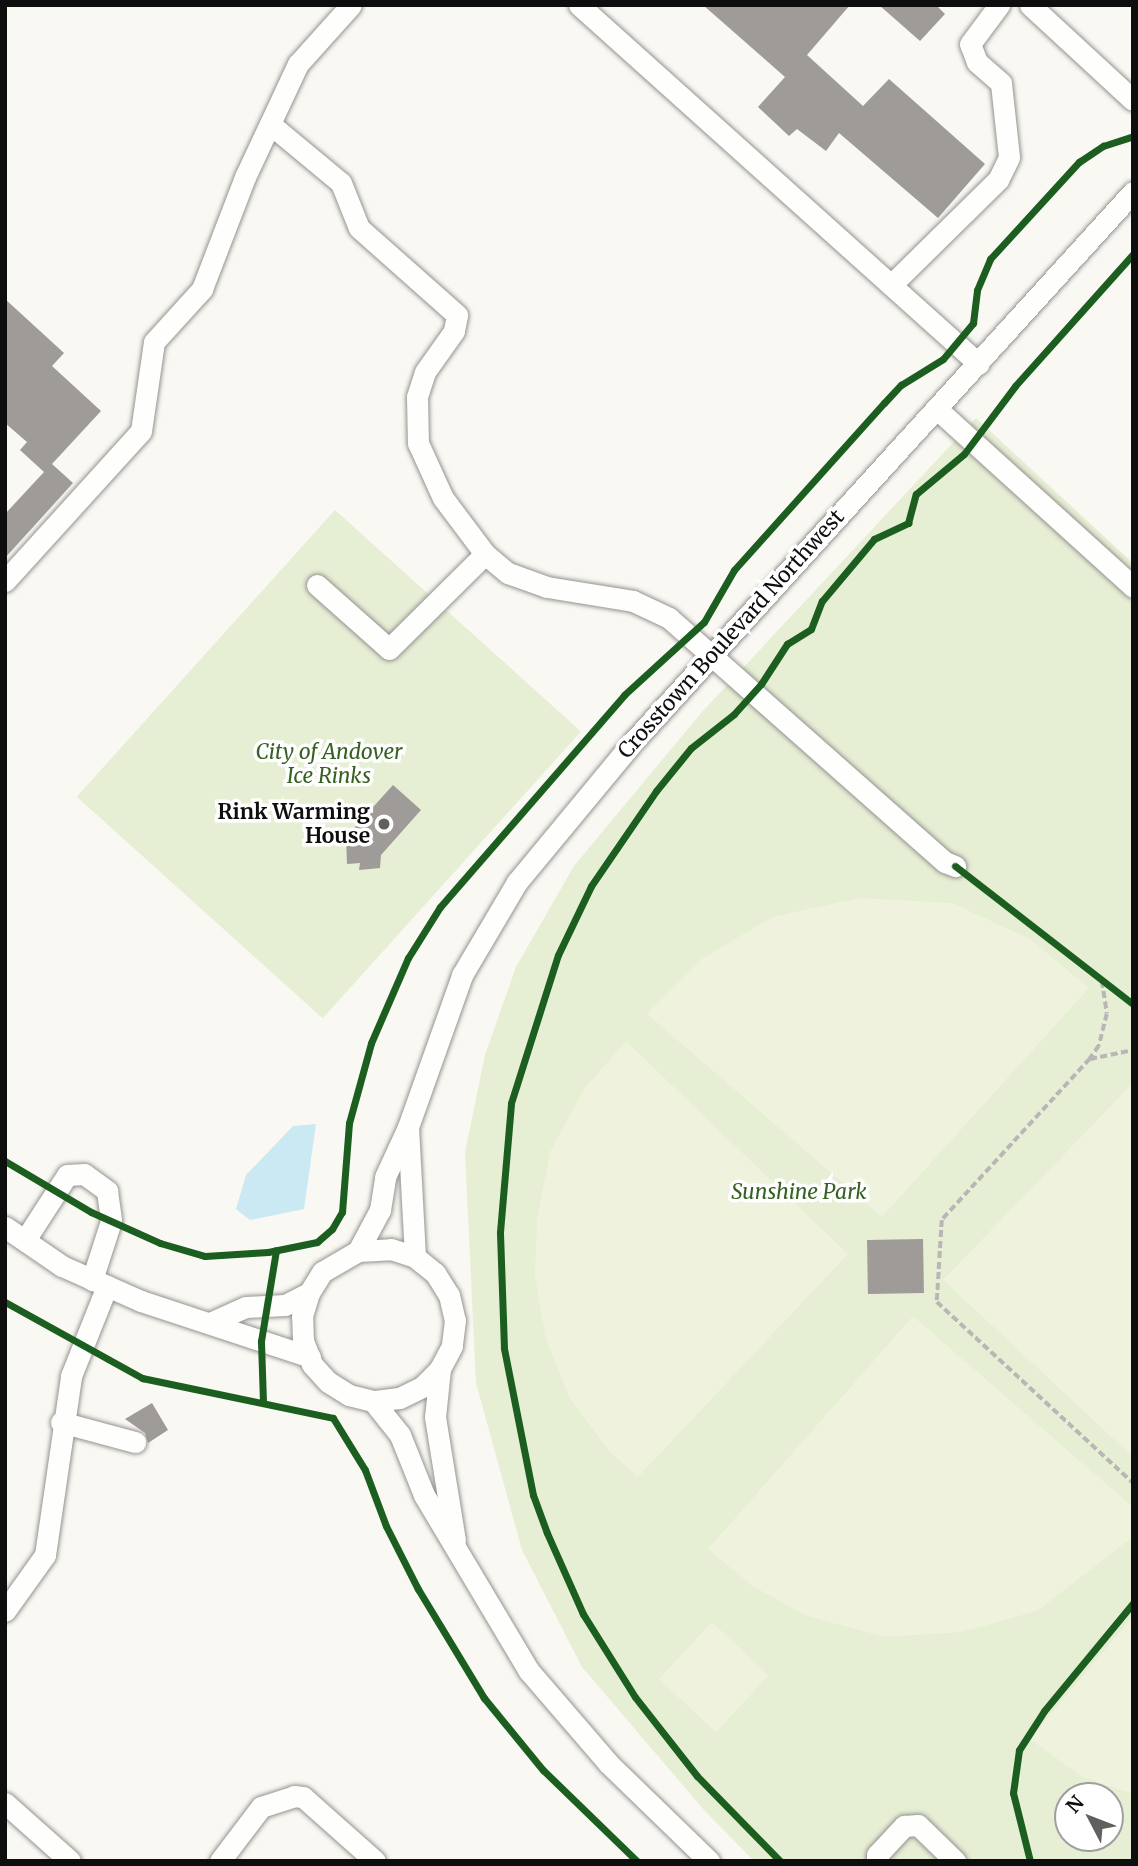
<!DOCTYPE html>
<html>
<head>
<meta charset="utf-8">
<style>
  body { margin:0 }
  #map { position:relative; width:1138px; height:1866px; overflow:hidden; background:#faf8f2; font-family:Merriweather,serif }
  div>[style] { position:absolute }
  .green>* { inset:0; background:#e6eed4; transform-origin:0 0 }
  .pitch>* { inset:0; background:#eff2dd; transform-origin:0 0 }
  .water>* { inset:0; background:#cbe9f2 }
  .building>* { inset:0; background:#9e9b98; transform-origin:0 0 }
  .path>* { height:3.5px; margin-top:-1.75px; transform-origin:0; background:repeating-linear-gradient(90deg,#b8b7b6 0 7px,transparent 0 10.5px) }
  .roads { filter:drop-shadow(0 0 2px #949391) drop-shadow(0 0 2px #949391) }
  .minor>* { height:21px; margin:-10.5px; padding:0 10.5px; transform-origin:10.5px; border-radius:10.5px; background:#fefefd }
  .cycleway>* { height:7px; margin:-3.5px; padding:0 3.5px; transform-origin:3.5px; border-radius:3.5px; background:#1b5e20 }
  .dots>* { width:19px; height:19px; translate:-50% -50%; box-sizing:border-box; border:4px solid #fff; border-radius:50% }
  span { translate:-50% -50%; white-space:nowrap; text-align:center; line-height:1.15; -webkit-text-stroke:7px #fff; paint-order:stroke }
  .street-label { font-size:21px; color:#0e0e0e }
  .park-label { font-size:21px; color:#366122; font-style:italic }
  .poi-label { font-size:21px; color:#0e0e0e; font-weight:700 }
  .right { translate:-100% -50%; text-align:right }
  .frame { position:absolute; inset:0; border:7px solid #0e0e0e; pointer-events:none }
  .north { position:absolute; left:1054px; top:1782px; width:70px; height:70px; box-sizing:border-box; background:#fff; border:2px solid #9f9f9f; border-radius:50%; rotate:312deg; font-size:19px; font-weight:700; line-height:28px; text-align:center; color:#0e0e0e }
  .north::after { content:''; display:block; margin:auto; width:24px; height:32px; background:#61605e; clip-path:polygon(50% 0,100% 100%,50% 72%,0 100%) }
</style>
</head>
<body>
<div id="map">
  <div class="green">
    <i style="clip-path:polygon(evenodd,976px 418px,1133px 563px,1133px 1861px,754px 1861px,704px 1810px,582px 1667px,522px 1550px,476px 1383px,465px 1152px,485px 1055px,516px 967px,574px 866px,702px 712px,976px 418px,1068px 1796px,1110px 1796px,1110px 1838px,1068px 1838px,1068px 1796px)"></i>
    <i style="left:335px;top:510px;width:331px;height:386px;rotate:42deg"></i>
  </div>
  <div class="pitch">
    <i style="clip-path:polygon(859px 898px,952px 903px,1030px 939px,1089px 988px,882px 1217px,647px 1014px,703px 958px,772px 917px)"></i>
    <i style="clip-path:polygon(626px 1041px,848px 1254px,638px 1477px,610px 1452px,570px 1399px,546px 1340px,535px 1276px,537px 1218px,550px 1152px,584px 1089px)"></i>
    <i style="clip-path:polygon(1133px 1083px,1133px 1457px,943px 1280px)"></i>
    <i style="clip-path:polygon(913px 1316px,1133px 1507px,1133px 1537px,1037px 1611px,962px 1632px,885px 1637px,807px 1616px,752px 1586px,708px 1549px)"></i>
    <i style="clip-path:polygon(1133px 1616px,1133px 1794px,1082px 1777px,1030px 1739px)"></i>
    <i style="left:712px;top:1622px;width:78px;height:78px;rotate:43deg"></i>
  </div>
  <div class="water">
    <i style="clip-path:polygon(316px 1124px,304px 1209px,250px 1220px,236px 1209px,246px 1175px,293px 1126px)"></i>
  </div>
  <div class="building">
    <i style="clip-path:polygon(703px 5px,850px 5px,807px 55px,863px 106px,889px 79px,985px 164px,938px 218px,839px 133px,826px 151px,797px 129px,789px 136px,758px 107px,785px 77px)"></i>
    <i style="clip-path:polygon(879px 5px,936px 5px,945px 14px,920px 41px)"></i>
    <i style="clip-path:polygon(5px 299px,64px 353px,52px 366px,101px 411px,52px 464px,73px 483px,5px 558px,5px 514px,44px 472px,20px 450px,27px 442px,5px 423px)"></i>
    <i style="clip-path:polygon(393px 785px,421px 810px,381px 855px,380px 868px,359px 870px,360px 863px,347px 864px,346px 837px)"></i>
    <i style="left:923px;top:1239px;width:54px;height:56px;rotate:89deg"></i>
    <i style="clip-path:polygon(152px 1403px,168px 1430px,148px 1443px,145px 1433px,125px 1419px)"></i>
  </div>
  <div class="path">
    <i style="left:1102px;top:981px;width:33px;rotate:81deg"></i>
    <i style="left:1107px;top:1014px;width:33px;rotate:104deg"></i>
    <i style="left:1099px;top:1046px;width:16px;rotate:125deg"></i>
    <i style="left:1090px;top:1059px;width:44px;rotate:-11.8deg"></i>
    <i style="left:1090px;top:1059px;width:219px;rotate:132.6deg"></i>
    <i style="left:942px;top:1220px;width:82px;rotate:93.5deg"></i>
    <i style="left:937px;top:1302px;width:267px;rotate:42.7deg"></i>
  </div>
  <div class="roads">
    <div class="minor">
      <i style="left:579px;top:5px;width:537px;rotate:41.91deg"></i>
      <i style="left:1030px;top:5px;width:140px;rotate:42.7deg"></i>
      <i style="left:270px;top:124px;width:92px;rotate:39.7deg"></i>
      <i style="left:341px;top:183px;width:48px;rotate:68.2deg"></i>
      <i style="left:359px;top:228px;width:131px;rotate:41.6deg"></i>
      <i style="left:457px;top:315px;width:16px;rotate:101deg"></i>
      <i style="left:454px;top:331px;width:50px;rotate:125.3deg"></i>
      <i style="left:425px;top:372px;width:26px;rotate:108deg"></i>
      <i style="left:417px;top:397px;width:46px;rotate:88.8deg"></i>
      <i style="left:418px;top:443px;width:60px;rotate:65.6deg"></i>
      <i style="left:443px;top:498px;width:70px;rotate:53.1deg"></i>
      <i style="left:485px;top:554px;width:30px;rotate:40deg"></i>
      <i style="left:508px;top:573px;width:41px;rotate:19.7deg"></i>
      <i style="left:547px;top:587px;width:87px;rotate:9.2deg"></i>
      <i style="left:633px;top:601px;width:40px;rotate:25deg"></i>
      <i style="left:669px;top:618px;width:368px;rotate:41.5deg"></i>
      <i style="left:945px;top:862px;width:11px;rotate:22deg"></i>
      <i style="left:891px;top:285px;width:150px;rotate:-44.5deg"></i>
      <i style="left:998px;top:180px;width:25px;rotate:-64deg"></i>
      <i style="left:1009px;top:157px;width:74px;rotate:-96.2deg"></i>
      <i style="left:1001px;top:83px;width:32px;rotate:-139deg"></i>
      <i style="left:977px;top:62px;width:19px;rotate:-111deg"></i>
      <i style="left:970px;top:44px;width:49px;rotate:-53.4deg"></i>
      <i style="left:937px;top:409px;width:265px;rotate:42.2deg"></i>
      <i style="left:5px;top:581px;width:202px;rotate:-47.8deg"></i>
      <i style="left:141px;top:431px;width:90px;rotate:-81.7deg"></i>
      <i style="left:154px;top:342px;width:72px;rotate:-47.8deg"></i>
      <i style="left:202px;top:289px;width:120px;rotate:-69deg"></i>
      <i style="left:245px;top:177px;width:125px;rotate:-64.9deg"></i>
      <i style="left:298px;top:64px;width:79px;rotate:-48.1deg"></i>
      <i style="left:317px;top:585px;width:96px;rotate:41.6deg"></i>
      <i style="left:389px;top:649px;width:135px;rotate:-44.7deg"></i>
      <i style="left:408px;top:1127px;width:130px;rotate:86.9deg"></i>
      <i style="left:415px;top:1257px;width:26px;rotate:39deg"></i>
      <i style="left:435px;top:1273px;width:26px;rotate:58deg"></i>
      <i style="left:449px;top:1295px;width:26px;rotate:77deg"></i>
      <i style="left:455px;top:1320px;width:26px;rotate:97deg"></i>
      <i style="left:452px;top:1346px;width:26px;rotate:118deg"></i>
      <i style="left:440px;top:1369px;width:25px;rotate:135deg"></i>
      <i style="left:422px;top:1387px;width:25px;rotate:154deg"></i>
      <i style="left:399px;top:1398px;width:26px;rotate:173deg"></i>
      <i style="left:373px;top:1401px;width:25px;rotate:-166deg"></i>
      <i style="left:349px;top:1395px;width:25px;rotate:-148deg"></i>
      <i style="left:328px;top:1382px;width:24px;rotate:-132deg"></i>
      <i style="left:312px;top:1364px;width:25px;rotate:-111deg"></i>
      <i style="left:303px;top:1341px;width:25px;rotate:-92deg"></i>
      <i style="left:302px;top:1316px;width:24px;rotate:-73deg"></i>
      <i style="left:309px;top:1293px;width:25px;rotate:-58deg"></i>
      <i style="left:322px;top:1272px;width:42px;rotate:-30.3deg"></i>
      <i style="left:358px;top:1251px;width:33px;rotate:-3deg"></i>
      <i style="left:391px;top:1249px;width:25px;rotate:18deg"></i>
      <i style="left:5px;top:1227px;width:69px;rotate:34.4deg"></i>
      <i style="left:62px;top:1266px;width:86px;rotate:23.9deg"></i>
      <i style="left:141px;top:1301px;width:178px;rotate:18.3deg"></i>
      <i style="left:25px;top:1240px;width:77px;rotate:-57.1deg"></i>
      <i style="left:67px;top:1175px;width:17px;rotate:-3deg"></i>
      <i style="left:84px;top:1174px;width:29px;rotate:36deg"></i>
      <i style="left:107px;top:1191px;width:30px;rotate:82deg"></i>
      <i style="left:111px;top:1221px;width:62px;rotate:107.9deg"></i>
      <i style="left:358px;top:1251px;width:47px;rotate:-61.8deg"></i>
      <i style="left:380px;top:1210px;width:33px;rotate:-81deg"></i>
      <i style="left:385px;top:1177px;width:55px;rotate:-65.3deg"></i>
      <i style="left:408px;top:1127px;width:161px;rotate:-70.4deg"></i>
      <i style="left:462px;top:975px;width:108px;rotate:-59.4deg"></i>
      <i style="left:517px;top:882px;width:179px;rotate:-50.4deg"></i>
      <i style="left:631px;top:744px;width:746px;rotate:-47.72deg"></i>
      <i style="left:212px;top:1322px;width:37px;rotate:-24deg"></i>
      <i style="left:246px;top:1307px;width:39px;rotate:-3deg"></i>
      <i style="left:285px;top:1305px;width:27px;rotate:-27deg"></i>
      <i style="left:440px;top:1369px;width:48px;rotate:95.9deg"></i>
      <i style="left:435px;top:1417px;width:125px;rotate:80.8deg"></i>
      <i style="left:373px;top:1401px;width:43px;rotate:51.5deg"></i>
      <i style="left:400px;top:1435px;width:65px;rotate:68.2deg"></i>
      <i style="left:424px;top:1495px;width:205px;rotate:59.2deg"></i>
      <i style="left:529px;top:1671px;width:121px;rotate:49.3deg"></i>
      <i style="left:608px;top:1763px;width:141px;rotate:44.1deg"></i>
      <i style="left:61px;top:1422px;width:77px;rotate:15.1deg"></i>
      <i style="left:5px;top:1611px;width:69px;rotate:-54.5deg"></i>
      <i style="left:45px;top:1555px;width:181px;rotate:-81.7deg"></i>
      <i style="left:71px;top:1376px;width:97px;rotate:-68.2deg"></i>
      <i style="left:5px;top:1803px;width:87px;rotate:41.7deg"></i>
      <i style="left:220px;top:1861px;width:68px;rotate:-52.8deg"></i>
      <i style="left:261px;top:1807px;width:35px;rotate:-18deg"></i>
      <i style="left:294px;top:1796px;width:9px;rotate:6deg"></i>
      <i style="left:303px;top:1797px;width:96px;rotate:41.6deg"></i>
      <i style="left:877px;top:1861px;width:6px;rotate:-90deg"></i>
      <i style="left:877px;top:1855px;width:40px;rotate:-47deg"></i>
      <i style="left:904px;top:1826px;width:14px;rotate:-4deg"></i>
      <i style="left:918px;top:1825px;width:52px;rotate:44.2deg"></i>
    </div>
  </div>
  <div class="cycleway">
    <i style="left:955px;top:866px;width:225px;rotate:37.8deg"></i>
    <i style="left:5px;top:1161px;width:100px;rotate:30.7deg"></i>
    <i style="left:91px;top:1212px;width:76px;rotate:24.2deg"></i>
    <i style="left:160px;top:1243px;width:47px;rotate:16.1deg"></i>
    <i style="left:205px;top:1256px;width:63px;rotate:-3.6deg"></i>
    <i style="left:268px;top:1252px;width:50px;rotate:-11.5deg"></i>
    <i style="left:317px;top:1242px;width:20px;rotate:-41deg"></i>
    <i style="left:332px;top:1229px;width:20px;rotate:-60deg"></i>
    <i style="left:342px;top:1212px;width:89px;rotate:-85.5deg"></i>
    <i style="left:349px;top:1123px;width:83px;rotate:-74.6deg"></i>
    <i style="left:371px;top:1043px;width:93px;rotate:-66.5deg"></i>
    <i style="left:408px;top:958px;width:60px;rotate:-57.9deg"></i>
    <i style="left:440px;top:907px;width:281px;rotate:-49deg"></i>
    <i style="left:624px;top:695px;width:108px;rotate:-42.4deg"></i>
    <i style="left:704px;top:622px;width:60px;rotate:-60deg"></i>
    <i style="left:734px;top:570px;width:224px;rotate:-48.1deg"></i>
    <i style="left:884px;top:403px;width:25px;rotate:-47deg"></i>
    <i style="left:901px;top:385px;width:49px;rotate:-31.8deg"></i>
    <i style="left:943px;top:359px;width:47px;rotate:-50.2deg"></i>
    <i style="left:973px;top:323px;width:33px;rotate:-83deg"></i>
    <i style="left:977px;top:290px;width:34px;rotate:-67deg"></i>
    <i style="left:990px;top:259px;width:132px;rotate:-47.5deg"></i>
    <i style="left:1079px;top:162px;width:29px;rotate:-34deg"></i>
    <i style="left:1103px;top:146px;width:32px;rotate:-18deg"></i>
    <i style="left:5px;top:1302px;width:157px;rotate:29deg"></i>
    <i style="left:142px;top:1378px;width:195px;rotate:11.8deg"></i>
    <i style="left:333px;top:1418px;width:61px;rotate:58.4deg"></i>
    <i style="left:365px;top:1470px;width:60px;rotate:69.4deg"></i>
    <i style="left:386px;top:1526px;width:71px;rotate:63.1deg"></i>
    <i style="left:418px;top:1589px;width:127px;rotate:58.8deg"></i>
    <i style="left:484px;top:1698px;width:93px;rotate:50.7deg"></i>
    <i style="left:543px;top:1770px;width:131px;rotate:44.1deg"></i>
    <i style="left:263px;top:1402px;width:61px;rotate:-91.9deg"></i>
    <i style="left:261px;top:1341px;width:92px;rotate:-80.6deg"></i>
    <i style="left:780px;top:1861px;width:119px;rotate:-134.3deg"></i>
    <i style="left:697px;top:1776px;width:100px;rotate:-128.1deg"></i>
    <i style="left:635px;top:1697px;width:98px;rotate:-122.1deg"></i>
    <i style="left:583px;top:1614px;width:89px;rotate:-114deg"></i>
    <i style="left:547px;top:1533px;width:40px;rotate:-110.2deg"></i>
    <i style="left:533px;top:1495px;width:150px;rotate:-101.2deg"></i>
    <i style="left:504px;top:1348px;width:116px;rotate:-92deg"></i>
    <i style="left:500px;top:1232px;width:129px;rotate:-85.1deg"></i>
    <i style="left:511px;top:1103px;width:155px;rotate:-72.4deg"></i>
    <i style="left:558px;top:955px;width:76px;rotate:-64.4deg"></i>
    <i style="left:591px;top:886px;width:115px;rotate:-55.6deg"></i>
    <i style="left:656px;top:791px;width:55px;rotate:-50.9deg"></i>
    <i style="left:691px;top:748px;width:55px;rotate:-38.3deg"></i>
    <i style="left:734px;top:714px;width:40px;rotate:-48deg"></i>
    <i style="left:761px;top:684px;width:48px;rotate:-57deg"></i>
    <i style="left:787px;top:644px;width:28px;rotate:-32deg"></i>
    <i style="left:811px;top:629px;width:30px;rotate:-69deg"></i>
    <i style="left:822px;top:601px;width:81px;rotate:-50deg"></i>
    <i style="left:874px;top:539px;width:38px;rotate:-25deg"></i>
    <i style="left:908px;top:523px;width:30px;rotate:-75deg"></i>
    <i style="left:916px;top:494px;width:62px;rotate:-39.8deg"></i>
    <i style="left:964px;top:454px;width:85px;rotate:-53.1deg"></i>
    <i style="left:1015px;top:386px;width:177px;rotate:-48.2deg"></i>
    <i style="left:1030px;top:1861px;width:70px;rotate:-104deg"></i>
    <i style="left:1013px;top:1793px;width:43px;rotate:-82.1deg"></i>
    <i style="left:1019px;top:1750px;width:46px;rotate:-57.3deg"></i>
    <i style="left:1044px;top:1711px;width:140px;rotate:-50.5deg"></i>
  </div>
  <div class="dots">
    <i style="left:384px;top:824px;background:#61605e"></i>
  </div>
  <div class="street-label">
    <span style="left:731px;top:634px;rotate:-48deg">Crosstown Boulevard Northwest</span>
  </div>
  <div class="park-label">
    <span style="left:329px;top:764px">City of Andover<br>Ice Rinks</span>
    <span style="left:799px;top:1192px">Sunshine Park</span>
  </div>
  <div class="poi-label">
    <span class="right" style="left:370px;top:824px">Rink Warming<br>House</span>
  </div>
  <div class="frame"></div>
  <div class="north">N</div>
</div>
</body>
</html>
